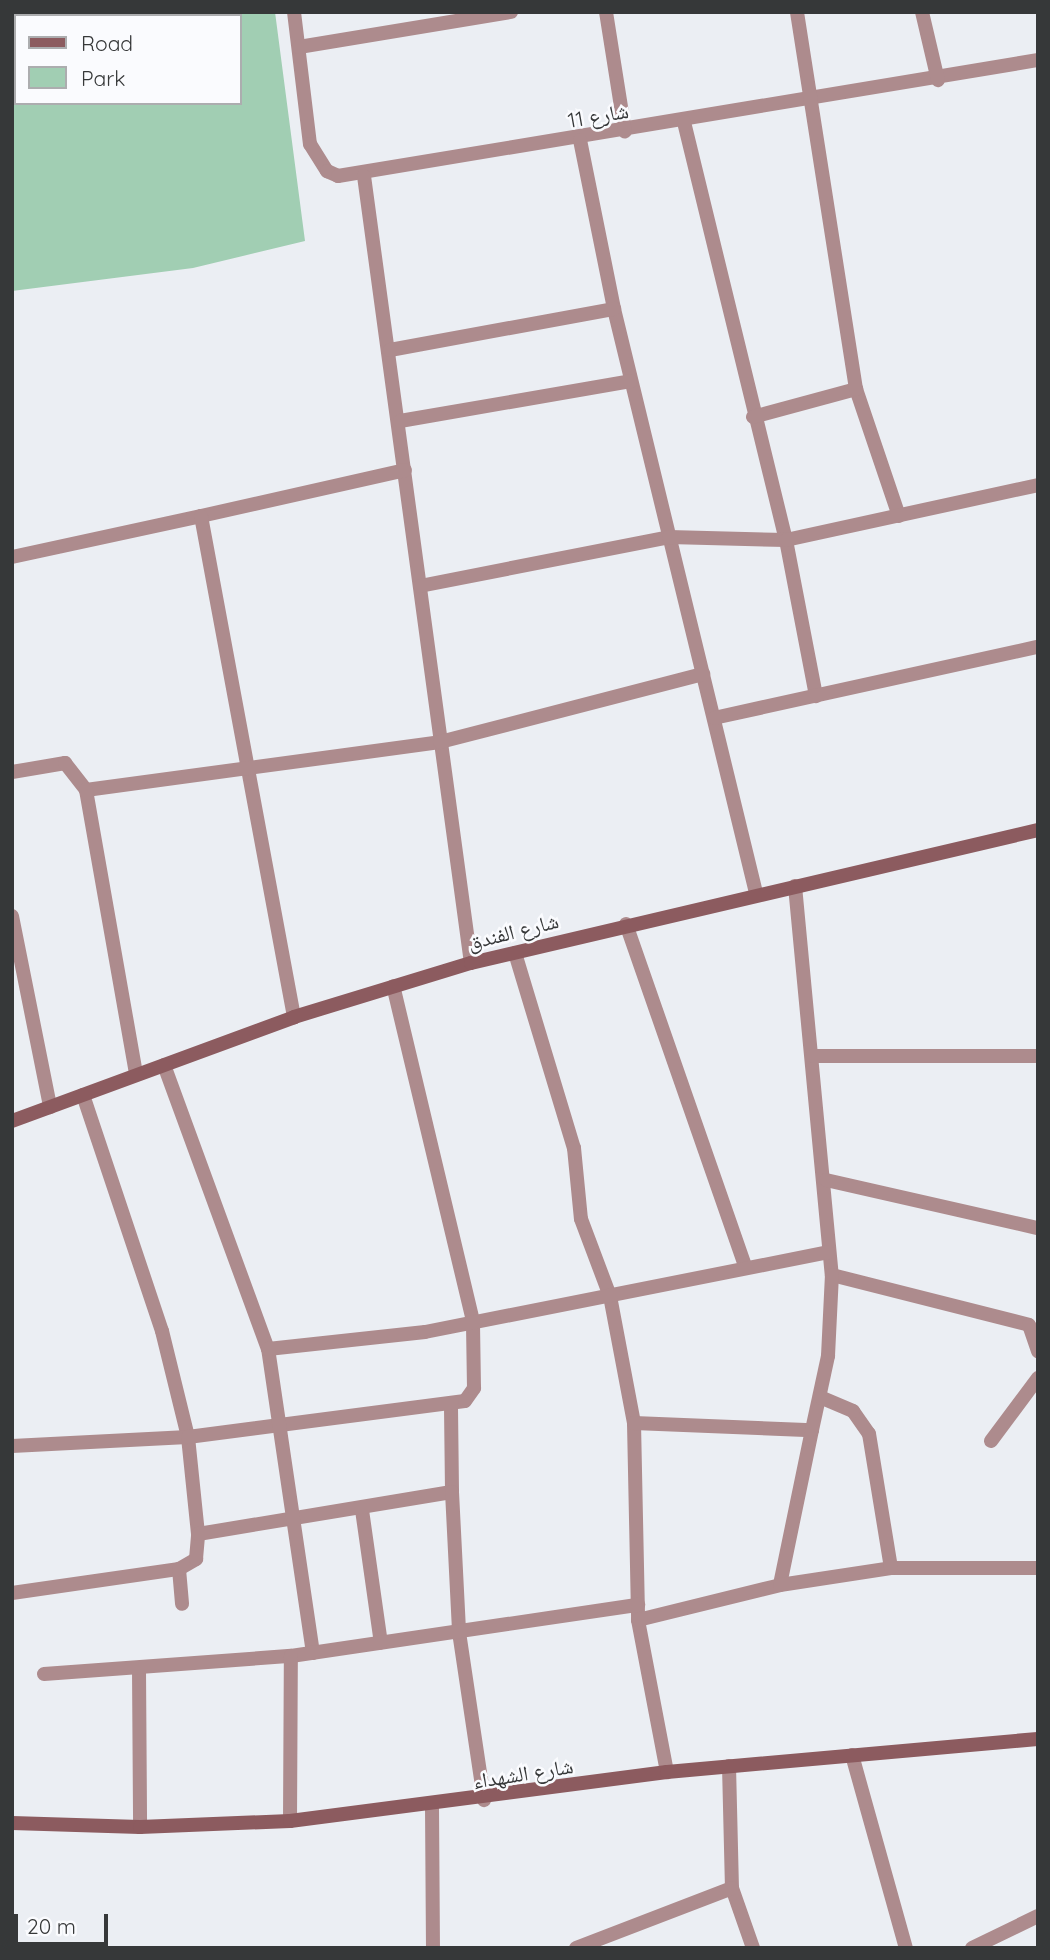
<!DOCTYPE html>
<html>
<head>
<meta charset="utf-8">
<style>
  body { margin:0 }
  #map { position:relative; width:1050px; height:1960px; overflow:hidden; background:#ebeef3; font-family:Quicksand,"Noto Naskh Arabic",sans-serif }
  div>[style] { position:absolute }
  .green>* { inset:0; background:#a1ceb3 }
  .street>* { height:14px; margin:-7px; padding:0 7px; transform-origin:7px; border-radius:7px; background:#ad8b8d }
  .secondary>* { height:14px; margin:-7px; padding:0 7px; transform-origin:7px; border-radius:7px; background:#8c5b5f }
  span { translate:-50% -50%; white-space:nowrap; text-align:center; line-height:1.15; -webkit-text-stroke:5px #fafbfe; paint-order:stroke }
  .street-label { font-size:21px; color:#363839 }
  .frame { position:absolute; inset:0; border:14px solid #363839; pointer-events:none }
  .legend { position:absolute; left:14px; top:14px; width:228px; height:91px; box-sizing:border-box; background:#fafbfe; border:2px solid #acadaf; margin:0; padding:9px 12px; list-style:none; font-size:21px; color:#363839 }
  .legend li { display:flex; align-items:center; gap:14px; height:35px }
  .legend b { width:35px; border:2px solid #acadaf }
  .scale { position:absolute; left:14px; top:1914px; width:94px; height:32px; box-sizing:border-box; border:4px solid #363839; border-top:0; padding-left:9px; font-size:21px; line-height:24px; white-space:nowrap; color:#363839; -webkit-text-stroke:5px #fafbfe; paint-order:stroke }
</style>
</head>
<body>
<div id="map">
  <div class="green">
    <i style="clip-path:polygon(evenodd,12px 12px,275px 12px,305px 241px,193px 268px,12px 291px,12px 12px,16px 16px,240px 16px,240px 103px,16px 103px,16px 16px)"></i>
  </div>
  <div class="street">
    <i style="left:294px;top:12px;width:133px;rotate:83.1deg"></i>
    <i style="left:310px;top:144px;width:32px;rotate:58deg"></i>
    <i style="left:327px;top:171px;width:12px;rotate:24deg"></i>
    <i style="left:338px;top:176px;width:710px;rotate:-9.41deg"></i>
    <i style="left:606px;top:12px;width:121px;rotate:81deg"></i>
    <i style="left:922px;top:12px;width:70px;rotate:76.8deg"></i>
    <i style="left:299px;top:47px;width:215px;rotate:-9.4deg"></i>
    <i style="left:684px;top:122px;width:430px;rotate:76.3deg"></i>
    <i style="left:786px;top:540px;width:159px;rotate:79.1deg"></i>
    <i style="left:580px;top:140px;width:172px;rotate:78.6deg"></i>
    <i style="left:614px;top:309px;width:601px;rotate:76.33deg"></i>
    <i style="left:364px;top:176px;width:794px;rotate:82.26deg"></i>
    <i style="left:390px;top:350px;width:228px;rotate:-10.4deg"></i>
    <i style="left:856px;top:389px;width:134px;rotate:71.3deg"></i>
    <i style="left:753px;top:417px;width:107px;rotate:-15.2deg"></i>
    <i style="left:856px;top:389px;width:382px;rotate:-98.9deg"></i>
    <i style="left:400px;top:421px;width:234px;rotate:-9.8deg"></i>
    <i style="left:201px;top:516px;width:209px;rotate:-12.7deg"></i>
    <i style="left:12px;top:557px;width:193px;rotate:-12.2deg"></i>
    <i style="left:201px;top:516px;width:510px;rotate:79.48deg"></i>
    <i style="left:420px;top:586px;width:254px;rotate:-11.1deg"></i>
    <i style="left:669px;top:537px;width:117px;rotate:1.5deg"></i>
    <i style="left:786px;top:540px;width:258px;rotate:-12.3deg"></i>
    <i style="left:714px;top:718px;width:332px;rotate:-12.4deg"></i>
    <i style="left:12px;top:772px;width:54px;rotate:-9.6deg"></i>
    <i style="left:65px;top:763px;width:34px;rotate:52deg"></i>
    <i style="left:86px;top:790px;width:357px;rotate:-7.7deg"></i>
    <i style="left:440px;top:742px;width:272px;rotate:-14.5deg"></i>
    <i style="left:86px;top:790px;width:289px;rotate:80deg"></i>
    <i style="left:795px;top:886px;width:391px;rotate:84.6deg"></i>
    <i style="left:832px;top:1275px;width:203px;rotate:14.2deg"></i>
    <i style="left:1029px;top:1325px;width:28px;rotate:71deg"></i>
    <i style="left:12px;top:916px;width:195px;rotate:78.7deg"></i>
    <i style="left:626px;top:924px;width:364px;rotate:70.8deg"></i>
    <i style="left:515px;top:953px;width:204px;rotate:73.2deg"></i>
    <i style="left:574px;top:1148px;width:71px;rotate:84.4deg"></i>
    <i style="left:581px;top:1219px;width:82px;rotate:69.4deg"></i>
    <i style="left:610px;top:1296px;width:129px;rotate:79.3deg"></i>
    <i style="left:634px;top:1423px;width:197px;rotate:88.8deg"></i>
    <i style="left:638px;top:1620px;width:155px;rotate:79.2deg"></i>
    <i style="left:813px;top:1056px;width:225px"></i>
    <i style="left:164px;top:1065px;width:302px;rotate:69.9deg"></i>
    <i style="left:83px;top:1095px;width:249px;rotate:71.5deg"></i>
    <i style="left:162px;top:1331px;width:109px;rotate:76.2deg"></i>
    <i style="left:188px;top:1437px;width:98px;rotate:84.1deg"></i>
    <i style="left:826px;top:1180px;width:217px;rotate:12.8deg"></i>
    <i style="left:451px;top:1408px;width:84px;rotate:89.3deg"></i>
    <i style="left:634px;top:1423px;width:178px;rotate:2.3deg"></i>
    <i style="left:812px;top:1430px;width:158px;rotate:101.7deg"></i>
    <i style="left:812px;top:1430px;width:76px;rotate:-77.8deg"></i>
    <i style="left:828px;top:1356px;width:81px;rotate:-87.2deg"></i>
    <i style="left:991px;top:1441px;width:79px;rotate:-53.3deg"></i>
    <i style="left:12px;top:1446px;width:176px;rotate:-2.9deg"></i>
    <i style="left:188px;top:1437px;width:279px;rotate:-7.4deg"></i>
    <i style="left:465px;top:1401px;width:16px;rotate:-55deg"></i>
    <i style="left:474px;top:1388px;width:67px;rotate:-90.9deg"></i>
    <i style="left:473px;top:1321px;width:344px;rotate:-103.4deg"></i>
    <i style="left:362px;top:1510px;width:134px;rotate:81.9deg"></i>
    <i style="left:891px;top:1568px;width:147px"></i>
    <i style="left:179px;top:1569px;width:35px;rotate:85deg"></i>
    <i style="left:12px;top:1593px;width:169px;rotate:-8.2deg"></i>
    <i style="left:179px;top:1569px;width:20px;rotate:-30deg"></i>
    <i style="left:196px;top:1559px;width:25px;rotate:-85deg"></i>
    <i style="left:198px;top:1534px;width:257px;rotate:-9.4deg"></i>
    <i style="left:452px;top:1492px;width:140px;rotate:87.1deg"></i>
    <i style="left:459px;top:1632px;width:170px;rotate:81.5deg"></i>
    <i style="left:638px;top:1620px;width:146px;rotate:-13.8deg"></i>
    <i style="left:780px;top:1585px;width:112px;rotate:-8.7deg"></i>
    <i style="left:891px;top:1568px;width:136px;rotate:-99.3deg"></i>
    <i style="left:869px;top:1434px;width:28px;rotate:-125deg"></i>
    <i style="left:853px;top:1411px;width:34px;rotate:-157deg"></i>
    <i style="left:313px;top:1653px;width:307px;rotate:-98.4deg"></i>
    <i style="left:268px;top:1349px;width:158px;rotate:-6.2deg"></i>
    <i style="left:425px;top:1332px;width:411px;rotate:-11.2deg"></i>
    <i style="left:139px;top:1670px;width:157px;rotate:89.6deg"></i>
    <i style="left:44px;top:1674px;width:248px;rotate:-4.2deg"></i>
    <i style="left:291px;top:1656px;width:351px;rotate:-8.4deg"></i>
    <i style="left:852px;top:1755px;width:200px;rotate:74.4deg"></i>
    <i style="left:729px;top:1766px;width:122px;rotate:88.6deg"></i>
    <i style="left:732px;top:1888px;width:64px;rotate:70.7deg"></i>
    <i style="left:432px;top:1807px;width:141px;rotate:89.6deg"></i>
    <i style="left:290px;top:1821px;width:165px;rotate:-89.7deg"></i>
    <i style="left:576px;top:1948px;width:167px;rotate:-21deg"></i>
    <i style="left:972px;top:1948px;width:73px;rotate:-25.9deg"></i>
  </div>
  <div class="secondary">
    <i style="left:12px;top:1121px;width:301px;rotate:-20.2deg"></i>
    <i style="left:294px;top:1017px;width:185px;rotate:-17deg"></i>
    <i style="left:471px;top:963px;width:582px;rotate:-13.2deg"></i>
    <i style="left:12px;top:1823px;width:128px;rotate:1.8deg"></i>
    <i style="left:140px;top:1827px;width:150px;rotate:-2.3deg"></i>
    <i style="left:290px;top:1821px;width:380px;rotate:-7.4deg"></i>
    <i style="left:667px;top:1772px;width:372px;rotate:-5.1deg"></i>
  </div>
  <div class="street-label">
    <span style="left:598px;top:115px;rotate:-10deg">شارع 11</span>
    <span style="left:513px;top:931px;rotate:-14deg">شارع الفندق</span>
    <span style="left:523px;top:1773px;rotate:-9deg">شارع الشهداء</span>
  </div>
  <div class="frame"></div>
  <ul class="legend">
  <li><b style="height:9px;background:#8c5b5f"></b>Road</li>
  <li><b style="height:19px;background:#a1ceb3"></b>Park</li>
  </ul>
  <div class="scale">20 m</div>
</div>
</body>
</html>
